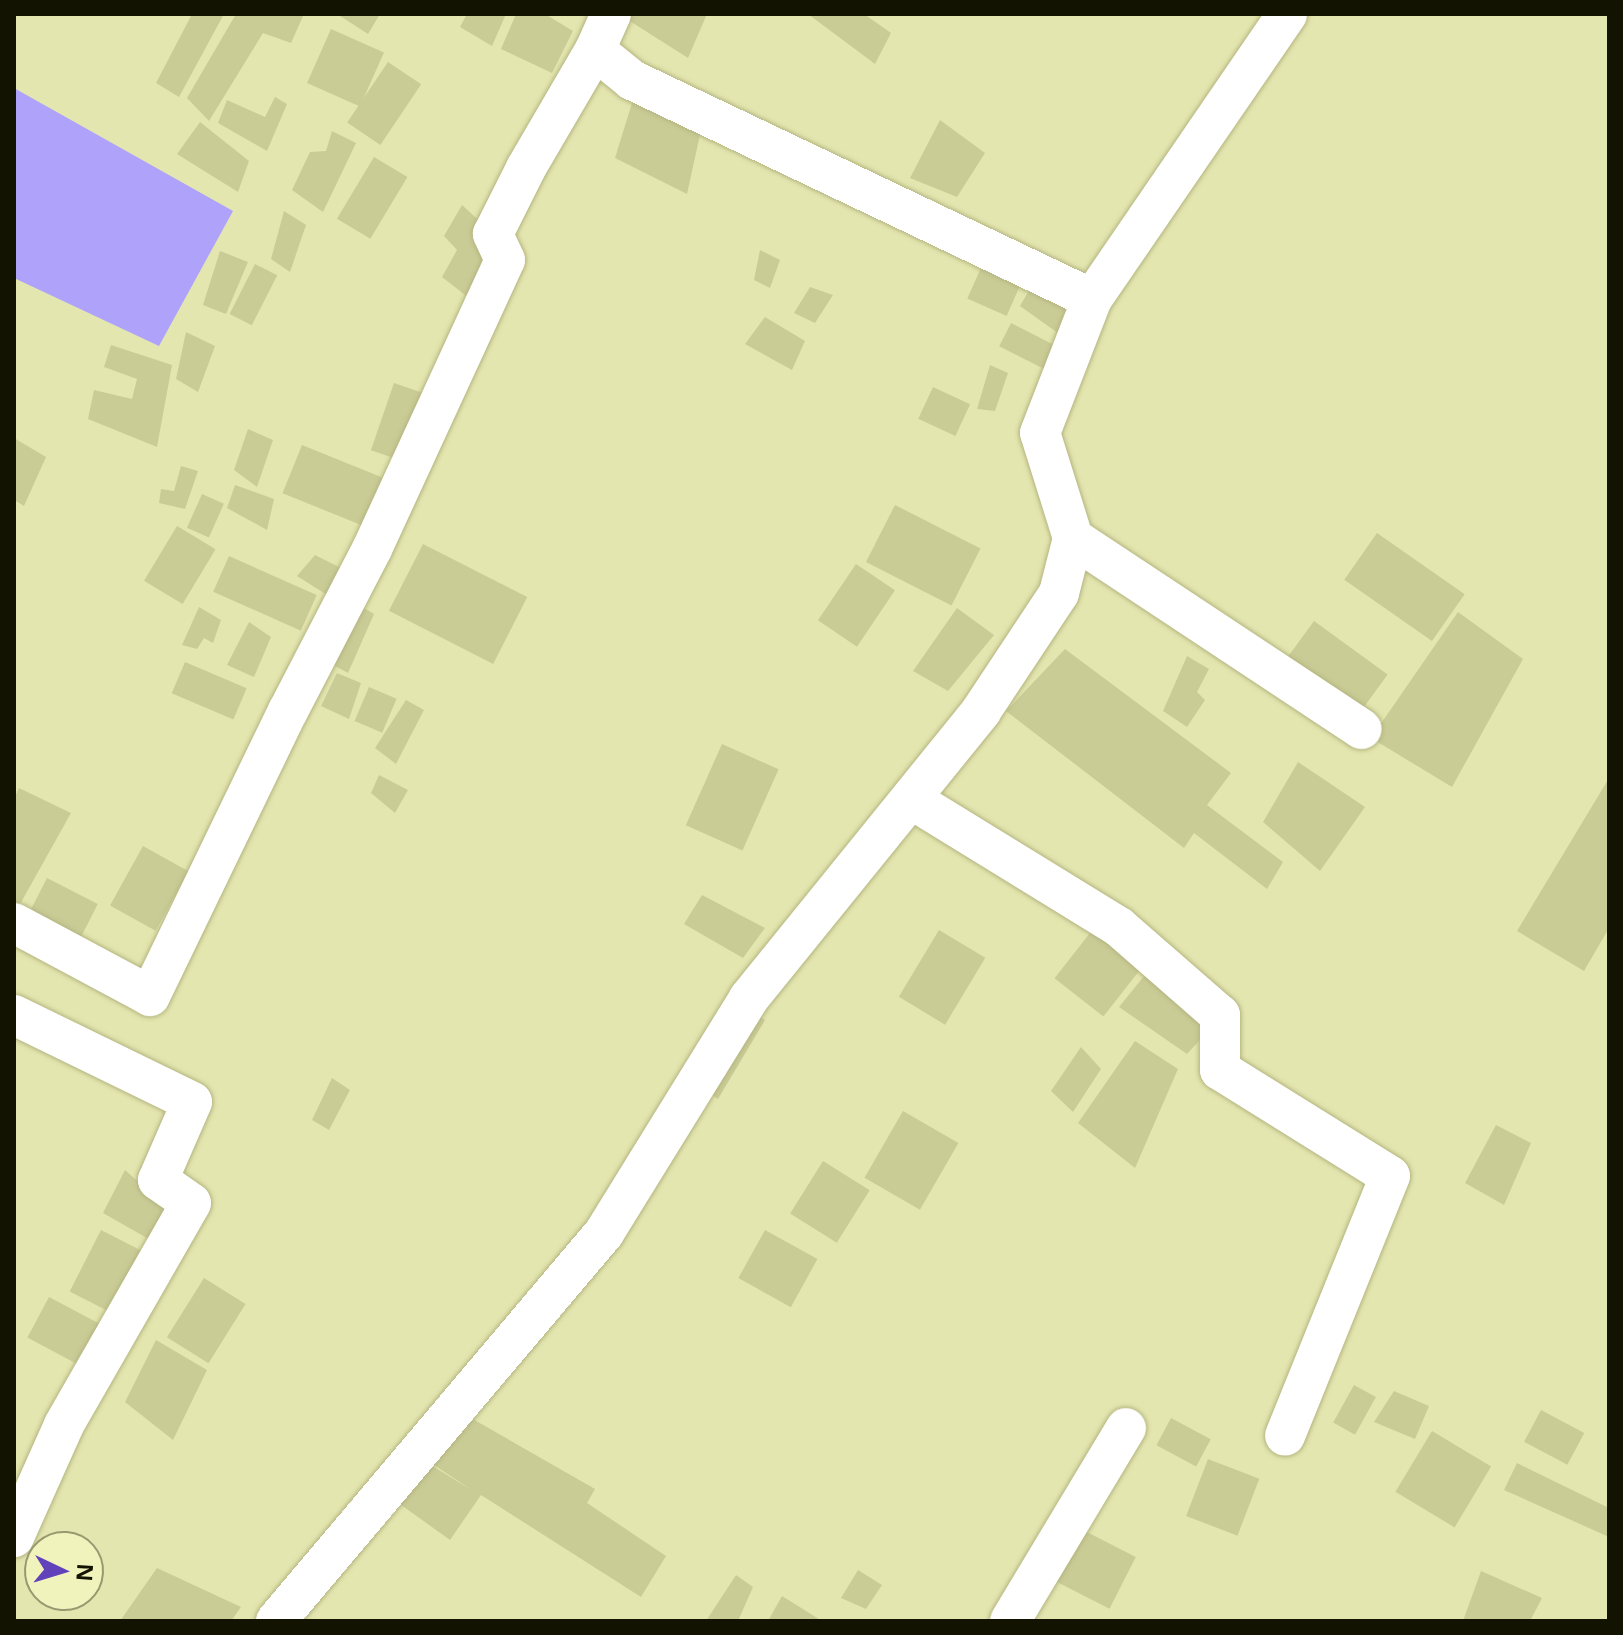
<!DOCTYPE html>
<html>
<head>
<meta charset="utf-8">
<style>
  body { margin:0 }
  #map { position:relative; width:1623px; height:1635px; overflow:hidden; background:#e4e6af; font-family:"Open Sans",sans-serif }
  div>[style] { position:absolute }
  .green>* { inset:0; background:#afa2fb }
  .building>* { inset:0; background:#cacc96; transform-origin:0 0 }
  .roads { filter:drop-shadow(0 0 2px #b4b580) drop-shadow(0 0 2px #b4b580) }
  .minor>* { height:40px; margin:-20px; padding:0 20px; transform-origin:20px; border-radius:20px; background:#fff }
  span { translate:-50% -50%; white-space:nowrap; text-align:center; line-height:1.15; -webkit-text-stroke:6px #f1f3bc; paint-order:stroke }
  .frame { position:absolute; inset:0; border:16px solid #131301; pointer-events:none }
  .north { position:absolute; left:24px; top:1531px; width:80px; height:80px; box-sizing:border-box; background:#f1f3bc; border:2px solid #989971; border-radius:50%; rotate:94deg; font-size:22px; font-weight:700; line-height:32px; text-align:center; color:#131301 }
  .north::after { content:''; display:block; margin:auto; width:28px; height:36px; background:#6142bb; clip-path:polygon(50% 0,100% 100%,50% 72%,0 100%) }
</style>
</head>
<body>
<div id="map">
  <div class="green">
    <i style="clip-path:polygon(14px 88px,233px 211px,159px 346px,14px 278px)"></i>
  </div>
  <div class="building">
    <i style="clip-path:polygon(192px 14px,224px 14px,179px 97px,156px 83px)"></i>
    <i style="clip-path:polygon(236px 14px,304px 14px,291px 43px,263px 33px,209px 121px,187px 98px)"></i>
    <i style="clip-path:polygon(337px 14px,380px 14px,368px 34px)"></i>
    <i style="clip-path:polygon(467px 14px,506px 14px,492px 46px,460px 27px)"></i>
    <i style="clip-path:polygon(516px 14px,545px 14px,573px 31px,552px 73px,501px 49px)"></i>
    <i style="clip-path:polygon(627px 14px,707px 14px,688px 58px,625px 18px)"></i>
    <i style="clip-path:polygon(808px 14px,864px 14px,891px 33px,875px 64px)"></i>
    <i style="left:331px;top:29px;width:58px;height:59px;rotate:24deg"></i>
    <i style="left:388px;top:62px;width:40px;height:73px;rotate:34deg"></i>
    <i style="clip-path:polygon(636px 90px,703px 121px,687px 194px,615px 158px)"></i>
    <i style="clip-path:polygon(275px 97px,287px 104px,267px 151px,218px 123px,227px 100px,265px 117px)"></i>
    <i style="clip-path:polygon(940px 120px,985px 153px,957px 197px,910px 178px)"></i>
    <i style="clip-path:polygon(200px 122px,249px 161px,238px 192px,177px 154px)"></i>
    <i style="clip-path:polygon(332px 131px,356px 143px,323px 212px,292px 190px,310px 152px,326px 151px)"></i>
    <i style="left:374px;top:157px;width:39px;height:72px;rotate:31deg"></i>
    <i style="clip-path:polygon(462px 205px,486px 227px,490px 261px,474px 302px,442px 277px,457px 250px,444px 236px)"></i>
    <i style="clip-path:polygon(284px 211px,306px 225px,290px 272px,271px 259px)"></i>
    <i style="clip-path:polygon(760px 250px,780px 260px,770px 288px,754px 280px)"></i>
    <i style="clip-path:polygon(220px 251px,248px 262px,226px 314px,203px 305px)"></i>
    <i style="left:984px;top:261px;width:43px;height:41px;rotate:24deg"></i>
    <i style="left:255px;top:264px;width:25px;height:56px;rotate:27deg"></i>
    <i style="clip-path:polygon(810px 287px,833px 295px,815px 323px,794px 313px)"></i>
    <i style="clip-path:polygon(1031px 287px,1075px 313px,1062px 336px,1020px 306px)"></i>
    <i style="clip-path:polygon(765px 317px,805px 341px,792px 370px,745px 344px)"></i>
    <i style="left:1011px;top:323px;width:56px;height:26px;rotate:27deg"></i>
    <i style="clip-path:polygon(186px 332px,215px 346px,198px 392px,176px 379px)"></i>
    <i style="clip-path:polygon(111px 345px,172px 365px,157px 447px,88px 419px,94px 390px,132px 399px,137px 379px,104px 367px)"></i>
    <i style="clip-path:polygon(990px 365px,1008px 373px,995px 411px,977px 409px)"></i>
    <i style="left:394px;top:383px;width:36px;height:71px;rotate:19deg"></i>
    <i style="left:933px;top:387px;width:41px;height:35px;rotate:25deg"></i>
    <i style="clip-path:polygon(248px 429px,273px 440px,257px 487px,234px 470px)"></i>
    <i style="clip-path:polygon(14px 438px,46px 457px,24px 506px,14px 500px)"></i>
    <i style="left:302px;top:445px;width:92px;height:52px;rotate:22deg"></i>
    <i style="clip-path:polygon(181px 466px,198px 471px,185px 509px,159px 503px,161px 489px,174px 491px)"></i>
    <i style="clip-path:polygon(235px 485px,274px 499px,267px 530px,227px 508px)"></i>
    <i style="left:202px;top:494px;width:24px;height:37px;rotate:24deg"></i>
    <i style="left:895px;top:505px;width:96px;height:64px;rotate:27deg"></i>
    <i style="left:177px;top:526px;width:45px;height:64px;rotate:31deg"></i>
    <i style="left:1377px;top:533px;width:107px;height:57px;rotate:35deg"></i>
    <i style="left:423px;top:544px;width:117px;height:75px;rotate:27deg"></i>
    <i style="clip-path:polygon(315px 555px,347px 571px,332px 598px,297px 576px)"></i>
    <i style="left:229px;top:556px;width:96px;height:39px;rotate:24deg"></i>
    <i style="left:856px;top:564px;width:47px;height:68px;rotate:34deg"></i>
    <i style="clip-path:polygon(351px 600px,374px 614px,348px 673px,322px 659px)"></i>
    <i style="clip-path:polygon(199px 607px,221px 620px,213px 643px,204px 638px,197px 649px,182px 645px)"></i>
    <i style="clip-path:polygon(957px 608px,994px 635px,948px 691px,913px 671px)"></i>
    <i style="clip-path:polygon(1458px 612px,1523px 659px,1452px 787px,1371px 738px)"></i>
    <i style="left:1314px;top:621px;width:91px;height:57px;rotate:36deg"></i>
    <i style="clip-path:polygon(249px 622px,271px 637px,254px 677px,227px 665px)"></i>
    <i style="clip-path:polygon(1065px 649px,1231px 773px,1207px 805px,1283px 862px,1267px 889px,1194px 833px,1184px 848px,1006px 711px)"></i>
    <i style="clip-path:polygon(1187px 656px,1209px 669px,1197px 692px,1205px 700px,1187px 727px,1163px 711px)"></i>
    <i style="left:185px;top:662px;width:67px;height:34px;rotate:23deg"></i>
    <i style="clip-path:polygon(337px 673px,361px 683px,349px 719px,321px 706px)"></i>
    <i style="left:369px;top:687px;width:30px;height:37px;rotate:23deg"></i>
    <i style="clip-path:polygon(406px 700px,424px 710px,396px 764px,375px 748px)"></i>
    <i style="left:722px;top:744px;width:62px;height:89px;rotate:24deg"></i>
    <i style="clip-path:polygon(1298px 762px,1365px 807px,1320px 871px,1263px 822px)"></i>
    <i style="clip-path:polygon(379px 775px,408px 790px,395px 813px,371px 793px)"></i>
    <i style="clip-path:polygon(1609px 778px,1609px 928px,1584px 971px,1517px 931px)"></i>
    <i style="clip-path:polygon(19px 788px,71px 813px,19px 906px,14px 902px,14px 799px)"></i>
    <i style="left:143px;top:846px;width:52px;height:68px;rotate:29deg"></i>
    <i style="left:47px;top:878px;width:57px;height:41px;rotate:27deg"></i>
    <i style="clip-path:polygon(702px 895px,765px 928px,743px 958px,684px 924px)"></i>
    <i style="left:1097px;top:924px;width:62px;height:69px;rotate:38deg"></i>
    <i style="left:939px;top:930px;width:54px;height:78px;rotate:31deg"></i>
    <i style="clip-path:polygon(1153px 965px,1205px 1012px,1200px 1040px,1187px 1054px,1119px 1007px)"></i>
    <i style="clip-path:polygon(752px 1012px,765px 1020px,718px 1099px,701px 1087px)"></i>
    <i style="clip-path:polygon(1135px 1041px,1178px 1069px,1135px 1168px,1078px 1123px)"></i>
    <i style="clip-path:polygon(1081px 1047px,1101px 1069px,1073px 1112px,1051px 1091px)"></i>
    <i style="clip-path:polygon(332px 1078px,350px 1090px,329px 1130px,312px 1120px)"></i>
    <i style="left:903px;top:1111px;width:64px;height:77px;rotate:30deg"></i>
    <i style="clip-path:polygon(1496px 1125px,1531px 1143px,1504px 1205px,1465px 1183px)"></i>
    <i style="left:823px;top:1161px;width:55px;height:62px;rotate:32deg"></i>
    <i style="clip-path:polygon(125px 1170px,169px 1209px,154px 1242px,103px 1213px)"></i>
    <i style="left:101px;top:1230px;width:51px;height:69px;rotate:27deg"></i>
    <i style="left:765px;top:1230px;width:60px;height:55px;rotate:29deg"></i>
    <i style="left:204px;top:1278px;width:49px;height:70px;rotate:32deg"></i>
    <i style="left:49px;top:1297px;width:70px;height:46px;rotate:28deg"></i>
    <i style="clip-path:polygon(156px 1340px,207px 1370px,173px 1440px,125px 1402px)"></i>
    <i style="left:1354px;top:1385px;width:25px;height:43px;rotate:29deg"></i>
    <i style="clip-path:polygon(1394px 1391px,1429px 1406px,1415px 1439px,1374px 1422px)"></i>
    <i style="left:1541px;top:1410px;width:49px;height:36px;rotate:28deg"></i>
    <i style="clip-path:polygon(464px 1414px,595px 1489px,587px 1503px,666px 1556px,641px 1597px,481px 1495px,450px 1540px,397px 1502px,431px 1465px,473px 1491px,428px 1461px)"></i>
    <i style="left:1171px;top:1418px;width:45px;height:31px;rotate:28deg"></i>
    <i style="left:1432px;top:1431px;width:69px;height:71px;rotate:31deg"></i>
    <i style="left:1208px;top:1459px;width:55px;height:61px;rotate:21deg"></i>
    <i style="clip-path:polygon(1517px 1463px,1609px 1508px,1609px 1537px,1504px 1490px)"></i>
    <i style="left:1077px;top:1527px;width:66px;height:58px;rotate:27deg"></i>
    <i style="clip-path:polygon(157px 1568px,241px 1607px,231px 1621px,120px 1621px)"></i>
    <i style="clip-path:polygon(858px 1570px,882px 1585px,866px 1609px,841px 1598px)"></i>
    <i style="clip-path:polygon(1481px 1571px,1542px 1598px,1530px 1621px,1463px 1621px)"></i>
    <i style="clip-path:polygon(736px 1575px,753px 1587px,738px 1621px,706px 1621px)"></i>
    <i style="clip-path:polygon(782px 1596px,822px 1621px,768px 1621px)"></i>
  </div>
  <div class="roads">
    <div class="minor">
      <i style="left:611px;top:14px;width:39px;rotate:114deg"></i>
      <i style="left:595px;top:50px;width:48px;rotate:39deg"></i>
      <i style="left:632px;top:80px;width:509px;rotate:25.46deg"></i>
      <i style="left:1073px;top:538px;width:346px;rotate:33.5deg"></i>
      <i style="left:911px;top:799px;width:244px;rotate:31.6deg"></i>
      <i style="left:1119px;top:927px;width:134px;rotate:41.1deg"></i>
      <i style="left:1220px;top:1015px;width:55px;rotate:90deg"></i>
      <i style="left:1220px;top:1070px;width:200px;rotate:31.9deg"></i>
      <i style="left:1390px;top:1176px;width:280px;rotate:112deg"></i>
      <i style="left:14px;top:923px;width:154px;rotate:28.2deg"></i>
      <i style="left:150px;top:996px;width:317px;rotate:-64.2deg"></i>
      <i style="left:288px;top:711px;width:182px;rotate:-62.6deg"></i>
      <i style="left:372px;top:549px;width:318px;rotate:-65.3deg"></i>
      <i style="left:505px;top:260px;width:29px;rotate:-115deg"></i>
      <i style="left:493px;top:234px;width:74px;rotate:-63.4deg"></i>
      <i style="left:526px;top:168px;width:137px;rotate:-59.7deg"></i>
      <i style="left:14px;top:1015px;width:198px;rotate:26deg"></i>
      <i style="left:192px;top:1102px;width:85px;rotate:113.6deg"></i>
      <i style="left:158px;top:1180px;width:40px;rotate:34.9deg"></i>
      <i style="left:191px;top:1203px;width:256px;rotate:119.8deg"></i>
      <i style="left:64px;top:1425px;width:123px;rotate:114.1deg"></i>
      <i style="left:276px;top:1621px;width:508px;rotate:-49.79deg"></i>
      <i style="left:604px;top:1233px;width:276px;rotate:-58.3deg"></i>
      <i style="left:749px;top:998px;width:369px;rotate:-51deg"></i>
      <i style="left:981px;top:711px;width:141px;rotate:-56.5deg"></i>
      <i style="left:1059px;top:593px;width:57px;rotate:-75.7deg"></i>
      <i style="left:1073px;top:538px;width:110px;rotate:-107.4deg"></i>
      <i style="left:1040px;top:433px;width:144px;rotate:-68.8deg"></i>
      <i style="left:1092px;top:299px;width:345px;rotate:-55.6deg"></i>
      <i style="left:1010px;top:1621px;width:225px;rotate:-59deg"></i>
    </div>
  </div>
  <div class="frame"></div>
  <div class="north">N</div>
</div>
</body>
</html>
